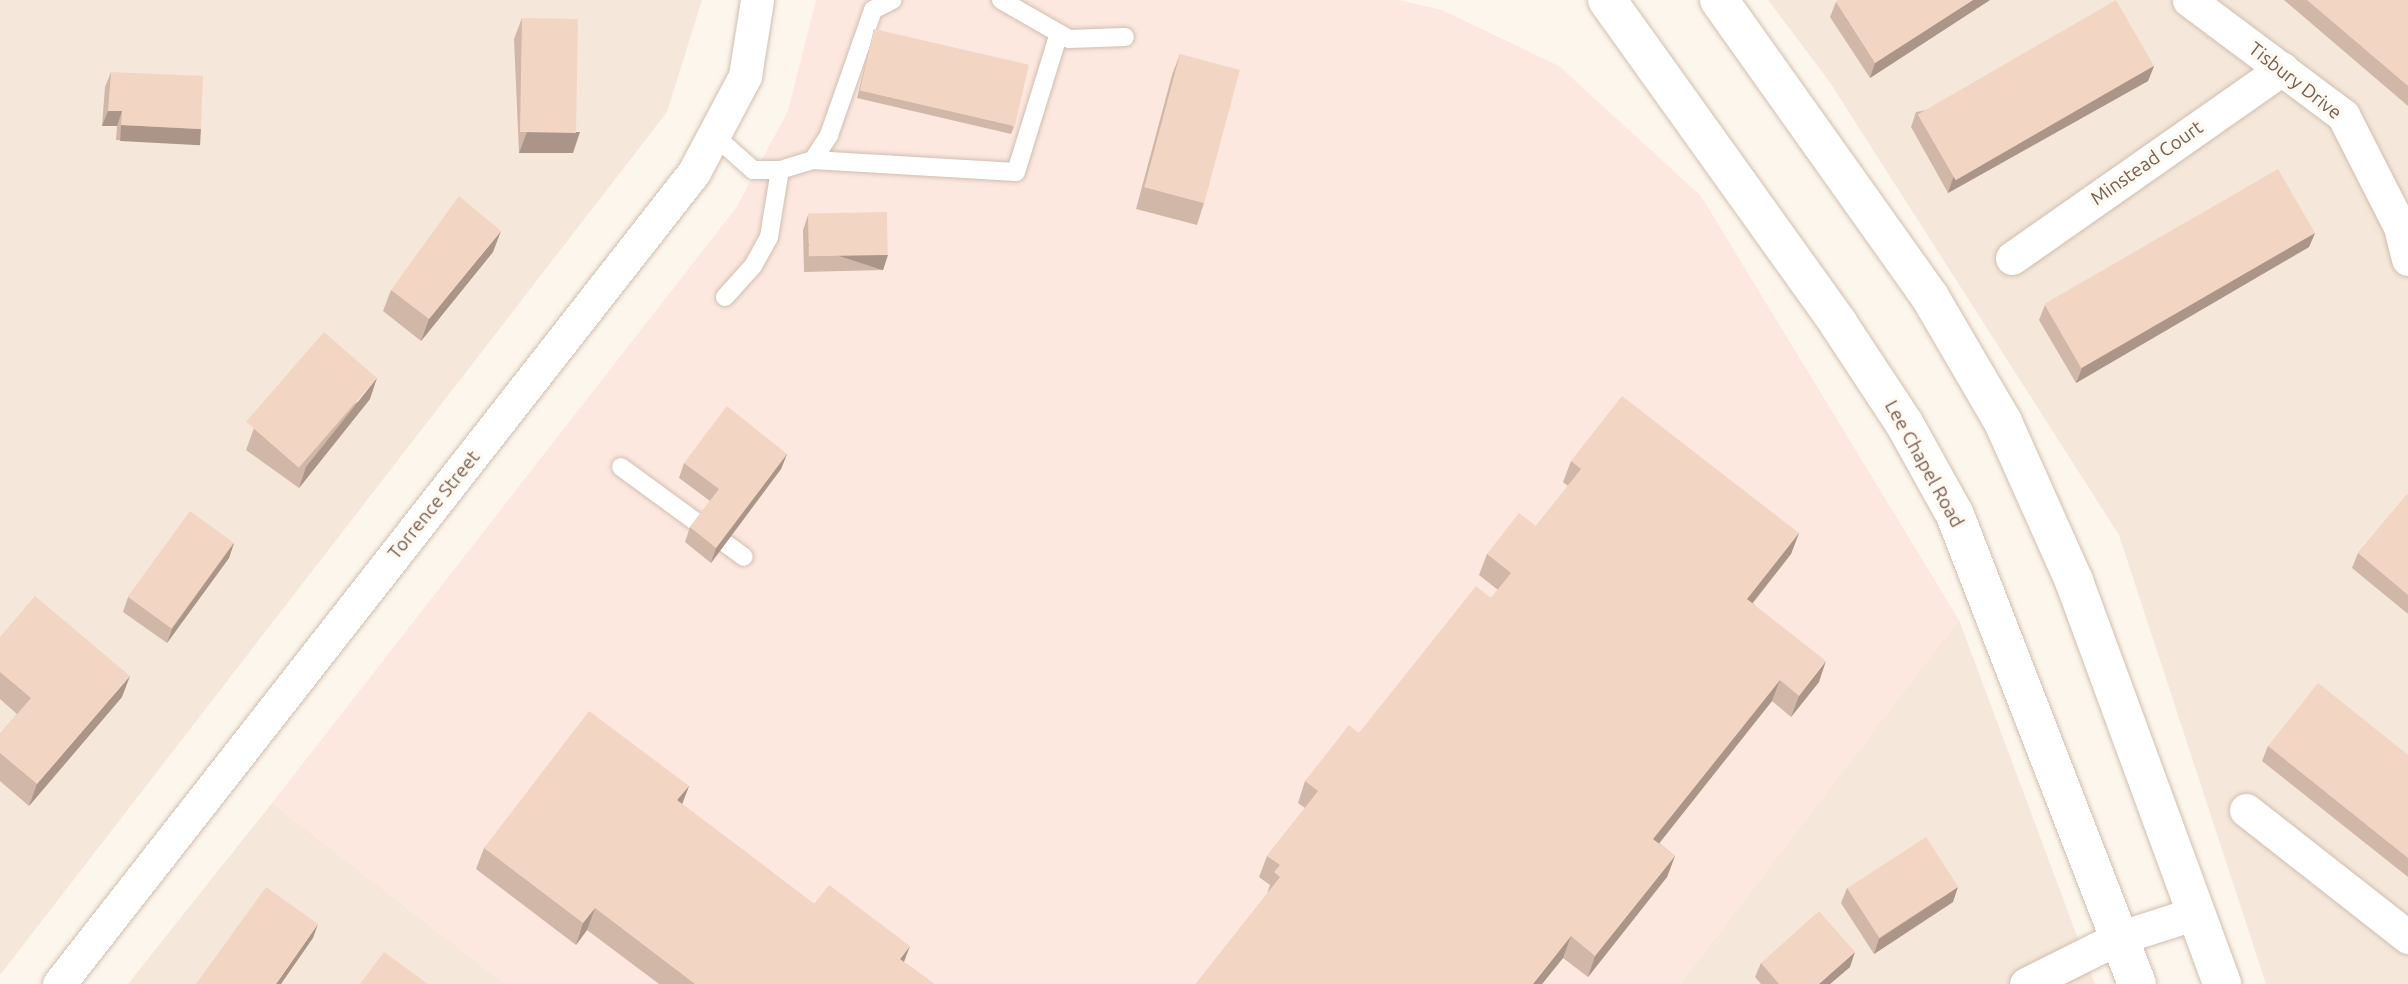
<!DOCTYPE html>
<html>
<head>
<meta charset="utf-8">
<style>
  body { margin:0 }
  #map { position:relative; width:2408px; height:984px; overflow:hidden; background:#fdf6ec; font-family:Ubuntu,sans-serif }
  div>[style] { position:absolute }
  .residential>* { inset:0; background:#f5e8da }
  .commercial>* { inset:0; background:#fde8e0 }
  .roads { filter:drop-shadow(0 0 2px #d1beb0) drop-shadow(0 0 2px #d1beb0) }
  .service>* { height:18px; margin:-9px; padding:0 9px; transform-origin:9px; border-radius:9px; background:#fff }
  .minor>* { height:33px; margin:-16.5px; padding:0 16.5px; transform-origin:16.5px; border-radius:16.5px; background:#fff }
  .secondary>* { height:38px; margin:-19px; padding:0 19px; transform-origin:19px; border-radius:19px; background:#fff }
  .wall>* { inset:0; background:#d1b7a8 }
  .shaded-wall>* { inset:0; background:#aa9588; transform-origin:0 0 }
  .building>* { inset:0; background:#f3d5c3; transform-origin:0 0 }
  span { translate:-50% -50%; white-space:nowrap; text-align:center; line-height:1.15; -webkit-text-stroke:7px #fffaf3; paint-order:stroke }
  .street-label { font-size:19px; color:#7a5c4d }
</style>
</head>
<body>
<div id="map">
  <div class="residential">
    <i style="clip-path:polygon(0 0,702px 0,667px 112px,0 975px)"></i>
    <i style="clip-path:polygon(1768px 0,2408px 0,2408px 984px,2266px 984px,2119px 535px,1829px 81px)"></i>
    <i style="clip-path:polygon(1959px 620px,2095px 984px,1680px 984px,1924px 665px)"></i>
    <i style="clip-path:polygon(272px 803px,505px 984px,128px 984px)"></i>
  </div>
  <div class="commercial">
    <i style="clip-path:polygon(816px 0,1398px 0,1442px 10px,1559px 66px,1701px 196px,1959px 620px,1680px 984px,505px 984px,272px 803px,736px 208px,788px 111px)"></i>
  </div>
  <div class="roads">
    <div class="service">
      <i style="left:1001px;top:0;width:78px;rotate:29.8deg"></i>
      <i style="left:1069px;top:39px;width:56px;rotate:-2deg"></i>
      <i style="left:715px;top:136px;width:51px;rotate:41.8deg"></i>
      <i style="left:753px;top:170px;width:27px"></i>
      <i style="left:780px;top:170px;width:34px;rotate:-17deg"></i>
      <i style="left:813px;top:160px;width:30px;rotate:-57deg"></i>
      <i style="left:829px;top:135px;width:133px;rotate:-70.6deg"></i>
      <i style="left:873px;top:10px;width:22px;rotate:-27deg"></i>
      <i style="left:813px;top:160px;width:203px;rotate:3.4deg"></i>
      <i style="left:1016px;top:172px;width:145px;rotate:-72.8deg"></i>
      <i style="left:725px;top:297px;width:42px;rotate:-47.9deg"></i>
      <i style="left:753px;top:266px;width:33px;rotate:-61deg"></i>
      <i style="left:769px;top:237px;width:68px;rotate:-80.7deg"></i>
      <i style="left:621px;top:467px;width:152px;rotate:36.2deg"></i>
    </div>
    <div class="minor">
      <i style="left:2189px;top:0;width:192px;rotate:36.8deg"></i>
      <i style="left:2343px;top:115px;width:126px;rotate:63deg"></i>
      <i style="left:2400px;top:227px;width:33px;rotate:76deg"></i>
      <i style="left:2012px;top:258px;width:330px;rotate:-35deg"></i>
      <i style="left:2246px;top:810px;width:206px;rotate:38.1deg"></i>
      <i style="left:59px;top:984px;width:1031px;rotate:-51.97deg"></i>
      <i style="left:694px;top:172px;width:109px;rotate:-62deg"></i>
      <i style="left:745px;top:76px;width:77px;rotate:-81deg"></i>
      <i style="left:2026px;top:984px;width:103px;rotate:-26.6deg"></i>
      <i style="left:2118px;top:938px;width:82px;rotate:-17.8deg"></i>
    </div>
    <div class="secondary">
      <i style="left:1607px;top:0;width:397px;rotate:54.4deg"></i>
      <i style="left:1838px;top:323px;width:120px;rotate:56.6deg"></i>
      <i style="left:1904px;top:423px;width:105px;rotate:61deg"></i>
      <i style="left:1955px;top:515px;width:503px;rotate:68.79deg"></i>
      <i style="left:1719px;top:0;width:364px;rotate:54.6deg"></i>
      <i style="left:1930px;top:297px;width:145px;rotate:59.7deg"></i>
      <i style="left:2003px;top:422px;width:174px;rotate:65.9deg"></i>
      <i style="left:2074px;top:581px;width:429px;rotate:69.8deg"></i>
    </div>
  </div>
  <div class="wall">
    <i style="clip-path:polygon(1839px 0,1990px 0,1870px 78px,1830px 17px,1836px 2px)"></i>
    <i style="clip-path:polygon(2284px 0,2408px 0,2408px 106px)"></i>
    <i style="clip-path:polygon(522px 18px,573px 153px,519px 153px,514px 39px)"></i>
    <i style="clip-path:polygon(874px 29px,1014px 127px,1011px 134px,857px 98px)"></i>
    <i style="clip-path:polygon(1180px 54px,1204px 203px,1197px 225px,1136px 209px,1172px 75px)"></i>
    <i style="clip-path:polygon(2154px 66px,2148px 81px,1948px 193px,1911px 127px,1916px 112px)"></i>
    <i style="clip-path:polygon(111px 72px,201px 129px,196px 144px,116px 140px,117px 126px,102px 126px,105px 87px)"></i>
    <i style="clip-path:polygon(808px 215px,883px 270px,804px 272px,803px 230px)"></i>
    <i style="clip-path:polygon(2315px 233px,2309px 247px,2076px 383px,2039px 320px,2045px 305px)"></i>
    <i style="clip-path:polygon(493px 252px,421px 341px,383px 311px,391px 290px)"></i>
    <i style="clip-path:polygon(370px 399px,299px 488px,246px 450px,254px 428px)"></i>
    <i style="clip-path:polygon(787px 454px,781px 469px,711px 563px,685px 542px,690px 527px,710px 501px,679px 478px,684px 463px)"></i>
    <i style="clip-path:polygon(1571px 461px,1799px 533px,1791px 554px,1753px 603px,1819px 682px,1791px 717px,1772px 701px,1659px 843px,1675px 856px,1667px 877px,1588px 977px,1563px 958px,1542px 984px,1196px 984px,1267px 894px,1270px 885px,1259px 877px,1267px 856px,1305px 808px,1298px 803px,1305px 781px,1359px 733px,1491px 598px,1498px 590px,1479px 575px,1487px 554px,1536px 526px,1568px 486px,1563px 482px)"></i>
    <i style="clip-path:polygon(2408px 494px,2408px 614px,2352px 568px,2358px 553px)"></i>
    <i style="clip-path:polygon(234px 543px,229px 558px,167px 643px,123px 612px,128px 597px)"></i>
    <i style="clip-path:polygon(0 637px,122px 697px,29px 806px,0 781px,0 734px,17px 714px,0 699px)"></i>
    <i style="clip-path:polygon(2268px 746px,2408px 755px,2408px 877px,2262px 761px)"></i>
    <i style="clip-path:polygon(689px 786px,682px 804px,814px 904px,904px 962px,934px 984px,659px 984px,587px 930px,576px 945px,476px 869px,484px 848px)"></i>
    <i style="clip-path:polygon(1847px 888px,1953px 902px,1874px 954px,1841px 903px)"></i>
    <i style="clip-path:polygon(1761px 963px,1850px 967px,1830px 984px,1761px 984px,1755px 977px)"></i>
  </div>
  <div class="shaded-wall">
    <i style="clip-path:polygon(1973px 0,1990px 0,1870px 78px,1875px 63px)"></i>
    <i style="clip-path:polygon(2154px 66px,2148px 81px,1948px 193px,1953px 178px)"></i>
    <i style="clip-path:polygon(108px 111px,122px 111px,117px 126px,102px 126px)"></i>
    <i style="left:121px;top:125px;width:80px;height:16px;rotate:3deg"></i>
    <i style="clip-path:polygon(527px 132px,580px 132px,573px 153px,519px 153px)"></i>
    <i style="clip-path:polygon(501px 231px,493px 252px,421px 341px,429px 319px)"></i>
    <i style="clip-path:polygon(2315px 233px,2309px 247px,2076px 383px,2082px 368px)"></i>
    <i style="left:888px;top:255px;width:16px;height:79px;rotate:108deg"></i>
    <i style="clip-path:polygon(377px 378px,370px 399px,299px 488px,306px 467px)"></i>
    <i style="clip-path:polygon(787px 454px,781px 469px,711px 563px,716px 548px)"></i>
    <i style="clip-path:polygon(1799px 533px,1791px 554px,1739px 620px,1747px 599px)"></i>
    <i style="clip-path:polygon(234px 543px,229px 558px,167px 643px,172px 629px)"></i>
    <i style="clip-path:polygon(1826px 661px,1819px 682px,1791px 717px,1799px 696px)"></i>
    <i style="clip-path:polygon(130px 676px,122px 697px,29px 806px,37px 784px)"></i>
    <i style="clip-path:polygon(1780px 680px,1772px 701px,1646px 860px,1653px 839px)"></i>
    <i style="clip-path:polygon(689px 786px,681px 807px,677px 800px)"></i>
    <i style="clip-path:polygon(1675px 856px,1667px 877px,1588px 977px,1595px 956px)"></i>
    <i style="clip-path:polygon(1958px 887px,1953px 902px,1874px 954px,1879px 939px)"></i>
    <i style="clip-path:polygon(595px 908px,587px 930px,576px 945px,583px 923px)"></i>
    <i style="clip-path:polygon(318px 924px,313px 938px,281px 984px,276px 984px)"></i>
    <i style="clip-path:polygon(1571px 936px,1563px 958px,1542px 984px,1533px 984px)"></i>
    <i style="clip-path:polygon(910px 946px,902px 967px,900px 959px)"></i>
    <i style="clip-path:polygon(1855px 952px,1850px 967px,1830px 984px,1819px 984px)"></i>
  </div>
  <div class="building">
    <i style="clip-path:polygon(1839px 0,1973px 0,1875px 63px,1836px 2px)"></i>
    <i style="left:2116px;top:0;width:76px;height:229px;rotate:60deg"></i>
    <i style="clip-path:polygon(2307px 0,2408px 0,2408px 86px)"></i>
    <i style="left:522px;top:18px;width:56px;height:114px;rotate:1deg"></i>
    <i style="left:874px;top:29px;width:159px;height:63px;rotate:13deg"></i>
    <i style="left:1180px;top:54px;width:62px;height:138px;rotate:15deg"></i>
    <i style="clip-path:polygon(111px 72px,203px 76px,201px 129px,121px 125px,122px 111px,108px 111px)"></i>
    <i style="left:2278px;top:169px;width:74px;height:270px;rotate:60deg"></i>
    <i style="clip-path:polygon(459px 196px,501px 231px,429px 319px,391px 290px)"></i>
    <i style="left:887px;top:212px;width:43px;height:79px;rotate:89deg"></i>
    <i style="left:324px;top:332px;width:70px;height:119px;rotate:41deg"></i>
    <i style="clip-path:polygon(1622px 396px,1799px 533px,1747px 599px,1826px 661px,1799px 696px,1780px 680px,1653px 839px,1675px 856px,1595px 956px,1571px 936px,1533px 984px,1196px 984px,1280px 877px,1274px 872px,1280px 865px,1267px 856px,1318px 791px,1305px 781px,1349px 725px,1359px 733px,1476px 586px,1491px 598px,1511px 573px,1487px 554px,1519px 513px,1536px 526px,1581px 469px,1571px 461px)"></i>
    <i style="clip-path:polygon(727px 406px,787px 454px,716px 548px,690px 527px,719px 489px,684px 463px)"></i>
    <i style="clip-path:polygon(2407px 494px,2408px 494px,2408px 595px,2358px 553px)"></i>
    <i style="left:190px;top:511px;width:54px;height:106px;rotate:36deg"></i>
    <i style="clip-path:polygon(35px 596px,130px 676px,37px 784px,0 753px,0 734px,31px 698px,0 672px,0 637px)"></i>
    <i style="clip-path:polygon(2318px 683px,2408px 755px,2408px 858px,2268px 746px)"></i>
    <i style="clip-path:polygon(589px 711px,689px 786px,677px 800px,814px 904px,829px 885px,910px 946px,900px 959px,934px 984px,695px 984px,595px 908px,583px 923px,484px 848px)"></i>
    <i style="left:1926px;top:837px;width:59px;height:94px;rotate:57deg"></i>
    <i style="clip-path:polygon(266px 887px,318px 924px,276px 984px,196px 984px)"></i>
    <i style="clip-path:polygon(1819px 911px,1855px 952px,1819px 984px,1779px 984px,1761px 963px)"></i>
    <i style="clip-path:polygon(384px 952px,428px 984px,360px 984px)"></i>
  </div>
  <div class="street-label">
    <span style="left:2295px;top:81px;rotate:38deg">Tisbury Drive</span>
    <span style="left:2147px;top:163px;rotate:-35deg">Minstead Court</span>
    <span style="left:1924px;top:464px;rotate:61deg">Lee Chapel Road</span>
    <span style="left:434px;top:505px;rotate:-51deg">Torrence Street</span>
  </div>
</div>
</body>
</html>
